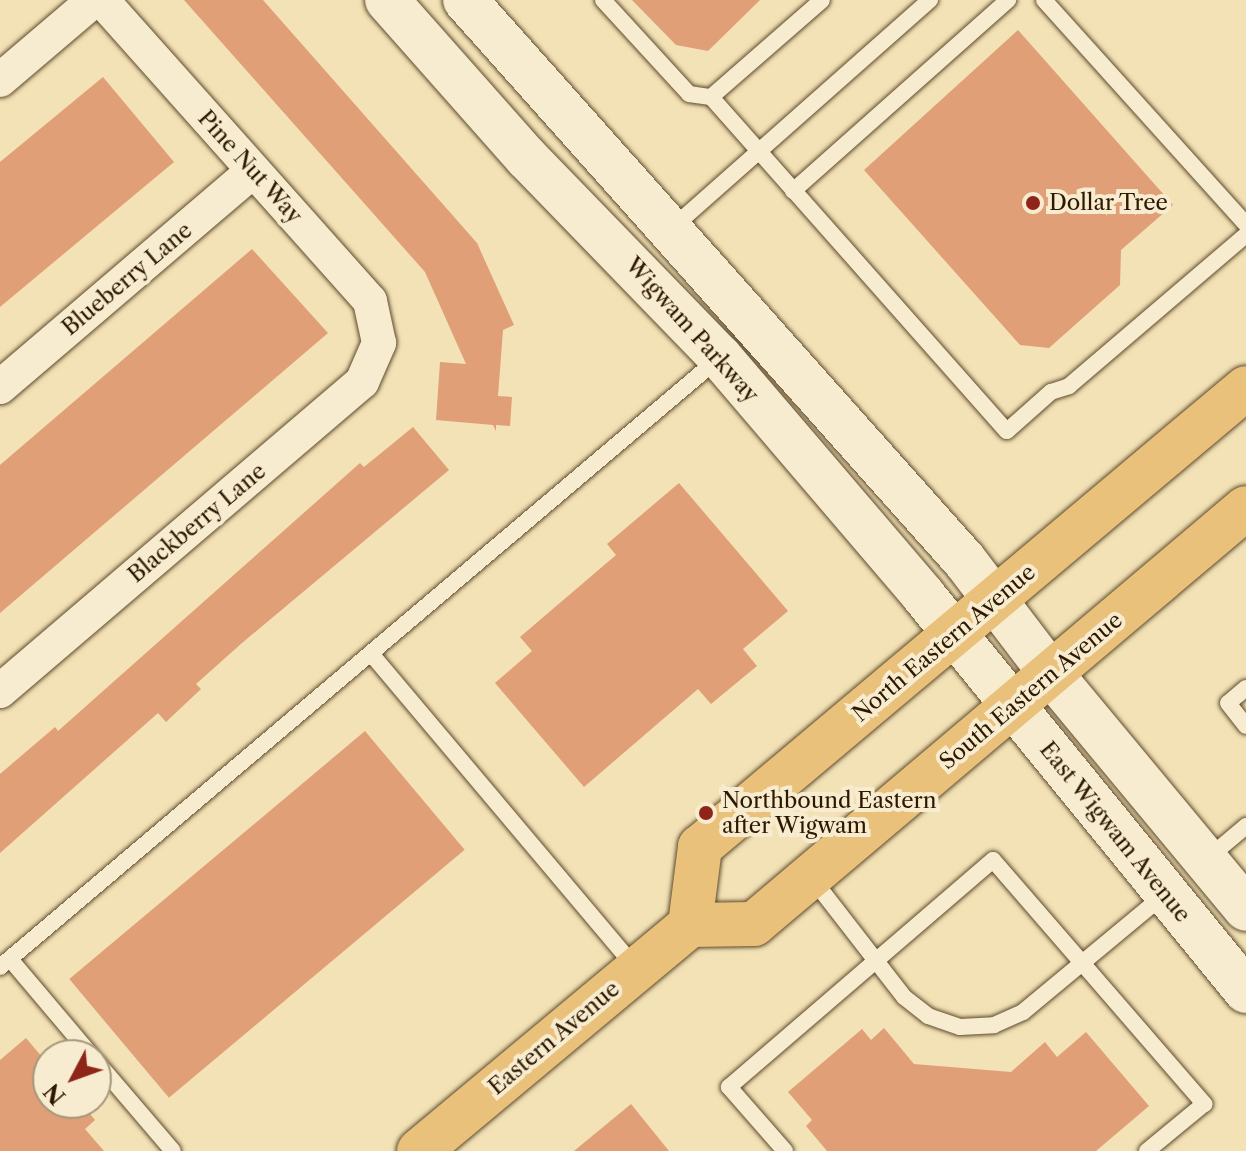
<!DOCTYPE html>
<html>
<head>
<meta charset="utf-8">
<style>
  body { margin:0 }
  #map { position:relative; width:1246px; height:1151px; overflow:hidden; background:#f3e2b5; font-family:"Libre Caslon Text",serif }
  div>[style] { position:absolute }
  .building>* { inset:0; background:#e09f76; transform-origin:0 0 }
  .roads { filter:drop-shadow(0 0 2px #5e4a2d) drop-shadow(0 0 2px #5e4a2d) }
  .service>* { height:16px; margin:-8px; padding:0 8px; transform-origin:8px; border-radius:8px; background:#f7eccf }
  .minor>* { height:34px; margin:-17px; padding:0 17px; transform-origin:17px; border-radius:17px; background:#f7eccf }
  .secondary>* { height:44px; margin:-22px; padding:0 22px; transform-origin:22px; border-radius:22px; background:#f7eccf }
  .primary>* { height:44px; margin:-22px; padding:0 22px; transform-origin:22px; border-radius:22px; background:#eac17a }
  .dots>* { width:22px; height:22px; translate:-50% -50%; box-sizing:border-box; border:4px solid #f7eccf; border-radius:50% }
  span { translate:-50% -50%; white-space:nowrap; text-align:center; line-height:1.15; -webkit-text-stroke:8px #f7eccf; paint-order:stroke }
  .street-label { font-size:22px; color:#2d1800 }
  .poi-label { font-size:22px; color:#2d1800 }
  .left { translate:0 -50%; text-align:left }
  .north { position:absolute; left:32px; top:1039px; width:80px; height:80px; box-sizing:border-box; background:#f7eccf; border:2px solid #a6977c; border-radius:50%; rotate:229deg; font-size:22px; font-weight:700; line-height:32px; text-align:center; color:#2d1800 }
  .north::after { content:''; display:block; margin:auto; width:28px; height:36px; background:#8f2418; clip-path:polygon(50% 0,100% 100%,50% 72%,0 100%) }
</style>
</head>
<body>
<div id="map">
  <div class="building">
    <i style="clip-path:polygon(184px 0,263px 0,477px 243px,514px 325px,503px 330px,498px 396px,512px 397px,510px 426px,496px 425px,496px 431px,493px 425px,436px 420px,440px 362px,466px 364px,425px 272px)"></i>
    <i style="clip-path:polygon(632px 0,760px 0,708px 51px,676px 45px)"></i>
    <i style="clip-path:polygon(1018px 30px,1173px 205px,1121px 250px,1120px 285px,1049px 348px,1020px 345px,864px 170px)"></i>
    <i style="clip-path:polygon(103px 77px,174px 162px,0 307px,0 162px)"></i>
    <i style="clip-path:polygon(252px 249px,328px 333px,0 613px,0 465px)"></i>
    <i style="clip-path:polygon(413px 427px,449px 470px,242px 643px,196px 684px,201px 689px,166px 722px,158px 713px,0 853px,0 774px,55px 727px,58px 731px,360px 463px,364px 467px)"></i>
    <i style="clip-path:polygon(679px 483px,788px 611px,743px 649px,757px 666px,711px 704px,698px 689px,584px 787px,495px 683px,532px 651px,520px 637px,616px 555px,607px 544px)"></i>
    <i style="left:365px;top:731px;width:155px;height:386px;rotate:50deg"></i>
    <i style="clip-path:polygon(884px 1028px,914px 1064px,1011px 1072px,1045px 1042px,1057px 1057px,1086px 1032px,1149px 1106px,1096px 1151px,827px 1151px,806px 1126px,812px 1120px,788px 1092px,862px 1029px,871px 1040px)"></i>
    <i style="clip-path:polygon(26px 1038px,48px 1064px,48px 1103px,81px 1103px,95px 1120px,85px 1129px,104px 1151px,0 1151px,0 1060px)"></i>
    <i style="clip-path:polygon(631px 1104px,669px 1151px,574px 1151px)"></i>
  </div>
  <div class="roads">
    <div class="service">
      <i style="left:603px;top:0;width:127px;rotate:47.5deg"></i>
      <i style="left:689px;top:94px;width:22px;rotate:8deg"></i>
      <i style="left:711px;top:97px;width:147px;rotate:-41.1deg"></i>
      <i style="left:1044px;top:0;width:302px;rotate:48deg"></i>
      <i style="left:711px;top:97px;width:446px;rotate:48.5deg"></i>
      <i style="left:1007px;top:431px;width:59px;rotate:-41.6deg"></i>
      <i style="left:1051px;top:392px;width:19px;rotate:-18deg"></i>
      <i style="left:1069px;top:386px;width:233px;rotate:-40.5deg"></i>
      <i style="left:793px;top:191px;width:288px;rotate:-41.6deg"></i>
      <i style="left:671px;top:229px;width:346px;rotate:-41.5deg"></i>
      <i style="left:373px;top:656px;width:407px;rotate:49.9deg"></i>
      <i style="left:1246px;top:688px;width:23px;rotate:140deg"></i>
      <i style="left:1228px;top:703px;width:29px;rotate:52deg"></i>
      <i style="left:1208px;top:858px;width:50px;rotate:-40.1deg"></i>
      <i style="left:811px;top:877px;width:152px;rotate:52.2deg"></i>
      <i style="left:904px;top:997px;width:31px;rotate:38deg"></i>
      <i style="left:928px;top:1016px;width:34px;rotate:19deg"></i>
      <i style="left:960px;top:1027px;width:34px;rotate:-3deg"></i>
      <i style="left:994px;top:1025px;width:32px;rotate:-24deg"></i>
      <i style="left:1023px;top:1012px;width:183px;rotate:-39.7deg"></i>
      <i style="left:10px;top:959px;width:126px;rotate:49.8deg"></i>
      <i style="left:0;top:967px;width:942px;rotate:-40.26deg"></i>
      <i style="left:96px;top:1061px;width:118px;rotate:49.5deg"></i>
      <i style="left:785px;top:1151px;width:85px;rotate:-131.2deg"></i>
      <i style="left:729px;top:1087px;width:348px;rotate:-40.7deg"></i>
      <i style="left:993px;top:860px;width:323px;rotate:49.1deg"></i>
      <i style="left:1204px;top:1104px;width:74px;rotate:140.5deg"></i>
    </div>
    <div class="minor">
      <i style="left:0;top:80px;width:123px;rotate:-40.4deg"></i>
      <i style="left:0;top:387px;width:333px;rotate:-40.5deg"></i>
      <i style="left:0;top:691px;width:476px;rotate:-40.5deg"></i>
      <i style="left:362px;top:382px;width:43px;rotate:-66.4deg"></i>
      <i style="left:379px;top:343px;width:43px;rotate:-102.1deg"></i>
      <i style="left:370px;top:301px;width:403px;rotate:-131.7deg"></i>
    </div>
    <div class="secondary">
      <i style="left:387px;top:0;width:211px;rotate:48.5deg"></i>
      <i style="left:527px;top:158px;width:277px;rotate:45.9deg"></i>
      <i style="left:720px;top:357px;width:313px;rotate:49.5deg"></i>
      <i style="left:923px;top:595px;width:511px;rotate:50.8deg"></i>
      <i style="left:465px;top:0;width:751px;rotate:48.29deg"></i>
      <i style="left:965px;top:561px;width:143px;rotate:52.7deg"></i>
      <i style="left:1052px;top:675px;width:304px;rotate:50.3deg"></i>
    </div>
    <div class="primary">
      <i style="left:690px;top:925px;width:79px;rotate:-82.7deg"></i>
      <i style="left:700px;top:847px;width:713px;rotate:-40.05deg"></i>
      <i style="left:690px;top:925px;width:64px;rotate:-0.9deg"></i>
      <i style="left:754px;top:924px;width:644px;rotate:-40.22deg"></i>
      <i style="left:419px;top:1151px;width:353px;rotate:-39.8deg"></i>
    </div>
  </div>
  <div class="dots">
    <i style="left:1033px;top:203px;background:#8f2418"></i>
    <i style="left:706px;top:813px;background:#8f2418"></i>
  </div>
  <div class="street-label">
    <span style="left:250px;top:167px;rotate:48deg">Pine Nut Way</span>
    <span style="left:127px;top:279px;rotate:-40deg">Blueberry Lane</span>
    <span style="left:692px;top:330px;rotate:48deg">Wigwam Parkway</span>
    <span style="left:197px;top:523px;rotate:-40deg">Blackberry Lane</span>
    <span style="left:944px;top:643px;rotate:-40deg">North Eastern Avenue</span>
    <span style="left:1031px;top:691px;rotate:-40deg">South Eastern Avenue</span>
    <span style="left:1115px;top:832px;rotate:51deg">East Wigwam Avenue</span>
    <span style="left:554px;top:1038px;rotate:-40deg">Eastern Avenue</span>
  </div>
  <div class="poi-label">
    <span class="left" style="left:1049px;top:203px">Dollar Tree</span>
    <span class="left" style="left:722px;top:813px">Northbound Eastern<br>after Wigwam</span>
  </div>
  <div class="north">N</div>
</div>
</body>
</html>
